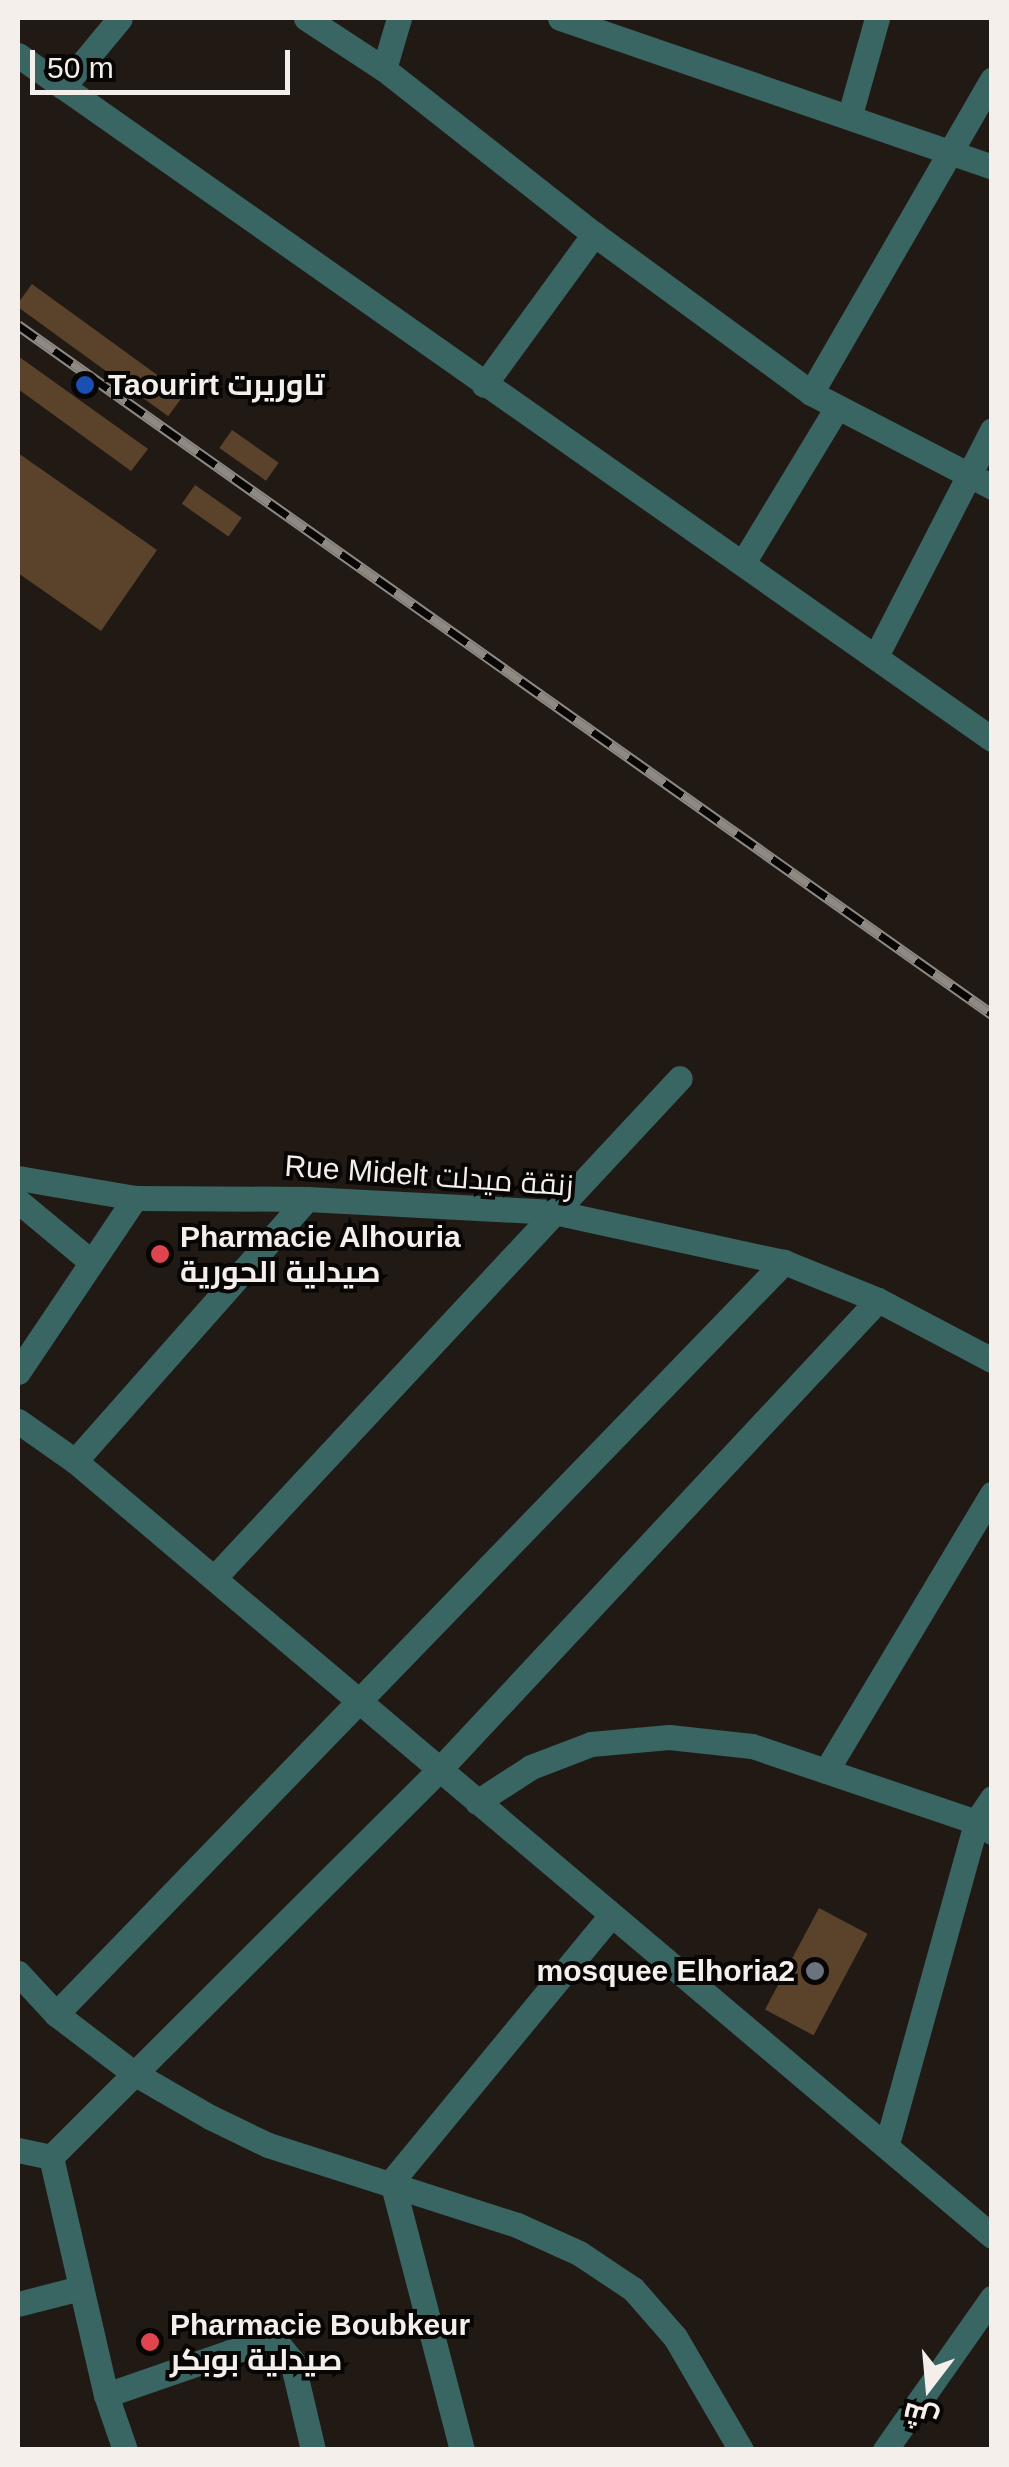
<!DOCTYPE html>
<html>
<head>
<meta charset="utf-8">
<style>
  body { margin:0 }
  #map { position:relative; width:1009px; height:2467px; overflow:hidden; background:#211a14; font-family:Arial,Cairo,sans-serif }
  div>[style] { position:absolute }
  .building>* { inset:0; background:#5b422b; transform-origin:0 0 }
  .minor>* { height:25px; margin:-12.5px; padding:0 12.5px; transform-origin:12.5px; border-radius:12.5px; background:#396563 }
  .rail>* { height:11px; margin-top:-5.5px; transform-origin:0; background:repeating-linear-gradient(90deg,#080604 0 22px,#8f8984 0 44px); box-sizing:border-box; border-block:2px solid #8f8984 }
  .dots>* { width:28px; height:28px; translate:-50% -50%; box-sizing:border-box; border:5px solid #080604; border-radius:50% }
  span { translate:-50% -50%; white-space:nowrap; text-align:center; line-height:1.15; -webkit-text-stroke:8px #080604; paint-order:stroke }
  .poi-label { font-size:30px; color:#f4efeb; font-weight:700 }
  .left { translate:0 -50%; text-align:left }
  .right { translate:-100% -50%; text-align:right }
  .street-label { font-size:30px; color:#f4efeb }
  .frame { position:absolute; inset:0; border:20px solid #f4efeb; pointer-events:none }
  .north { position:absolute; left:879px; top:2337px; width:100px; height:100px; -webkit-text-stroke:8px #080604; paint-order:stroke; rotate:196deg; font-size:28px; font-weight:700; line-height:40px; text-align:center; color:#f4efeb }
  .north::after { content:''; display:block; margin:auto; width:35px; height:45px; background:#f4efeb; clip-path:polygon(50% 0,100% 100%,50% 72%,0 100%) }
  .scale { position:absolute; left:30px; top:50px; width:260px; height:45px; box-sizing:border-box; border:5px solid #f4efeb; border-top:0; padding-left:12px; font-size:30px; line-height:35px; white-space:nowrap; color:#f4efeb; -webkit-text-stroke:8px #080604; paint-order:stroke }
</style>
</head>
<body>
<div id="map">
  <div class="building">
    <i style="left:32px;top:284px;width:188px;height:27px;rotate:36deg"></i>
    <i style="clip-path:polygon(18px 356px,148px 449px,131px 471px,18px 389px)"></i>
    <i style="left:232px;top:430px;width:57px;height:22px;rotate:35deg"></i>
    <i style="clip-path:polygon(18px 453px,157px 550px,101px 631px,18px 573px)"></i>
    <i style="left:195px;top:485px;width:57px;height:23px;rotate:35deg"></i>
    <i style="left:819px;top:1908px;width:55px;height:115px;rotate:28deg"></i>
  </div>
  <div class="minor">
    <i style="left:306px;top:18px;width:93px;rotate:33.2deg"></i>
    <i style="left:384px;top:69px;width:267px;rotate:38.2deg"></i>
    <i style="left:594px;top:234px;width:269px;rotate:36.2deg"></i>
    <i style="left:811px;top:393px;width:204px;rotate:27.4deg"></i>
    <i style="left:560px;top:18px;width:457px;rotate:19deg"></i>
    <i style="left:18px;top:55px;width:1190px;rotate:35.08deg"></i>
    <i style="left:384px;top:69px;width:53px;rotate:-73.6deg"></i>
    <i style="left:63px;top:87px;width:89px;rotate:-50.4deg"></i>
    <i style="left:850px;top:115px;width:101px;rotate:-74.4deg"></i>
    <i style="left:484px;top:385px;width:187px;rotate:-53.9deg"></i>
    <i style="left:811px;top:393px;width:362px;rotate:-60deg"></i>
    <i style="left:744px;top:561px;width:178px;rotate:-58.8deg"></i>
    <i style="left:876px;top:656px;width:254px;rotate:-62.8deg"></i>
    <i style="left:18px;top:1178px;width:119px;rotate:9.7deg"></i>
    <i style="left:135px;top:1198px;width:172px;rotate:0.3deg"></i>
    <i style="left:307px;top:1199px;width:247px;rotate:3deg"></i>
    <i style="left:554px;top:1212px;width:235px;rotate:12.3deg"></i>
    <i style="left:784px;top:1262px;width:101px;rotate:22deg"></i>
    <i style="left:878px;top:1300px;width:129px;rotate:27.8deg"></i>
    <i style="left:18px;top:1201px;width:92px;rotate:39.7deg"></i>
    <i style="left:18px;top:1372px;width:210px;rotate:-56.1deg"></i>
    <i style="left:18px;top:1421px;width:70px;rotate:35.1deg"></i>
    <i style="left:75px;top:1461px;width:1201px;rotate:40.2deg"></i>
    <i style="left:75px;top:1461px;width:350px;rotate:-48.5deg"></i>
    <i style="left:214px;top:1578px;width:683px;rotate:-47.02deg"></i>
    <i style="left:826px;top:1771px;width:323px;rotate:-59.1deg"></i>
    <i style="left:477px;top:1802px;width:64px;rotate:-32.9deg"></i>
    <i style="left:531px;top:1767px;width:64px;rotate:-21deg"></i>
    <i style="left:591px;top:1744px;width:78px;rotate:-5.1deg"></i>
    <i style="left:669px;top:1737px;width:83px;rotate:6.2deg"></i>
    <i style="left:752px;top:1746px;width:237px;rotate:18.7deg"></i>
    <i style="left:976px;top:1822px;width:19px;rotate:32deg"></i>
    <i style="left:18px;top:1973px;width:56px;rotate:47.2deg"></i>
    <i style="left:56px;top:2014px;width:96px;rotate:37.3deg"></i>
    <i style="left:132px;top:2072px;width:90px;rotate:30deg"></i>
    <i style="left:210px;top:2117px;width:64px;rotate:25.8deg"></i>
    <i style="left:268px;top:2145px;width:262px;rotate:17.8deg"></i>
    <i style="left:517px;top:2225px;width:68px;rotate:24.3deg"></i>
    <i style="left:579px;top:2253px;width:65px;rotate:33.7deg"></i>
    <i style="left:633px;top:2289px;width:64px;rotate:48.8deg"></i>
    <i style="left:675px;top:2337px;width:131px;rotate:59.7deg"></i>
    <i style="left:56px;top:2014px;width:1047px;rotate:-45.93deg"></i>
    <i style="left:887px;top:2144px;width:334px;rotate:-74.5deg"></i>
    <i style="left:976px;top:1822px;width:29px;rotate:-56deg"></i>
    <i style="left:18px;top:2150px;width:34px;rotate:12deg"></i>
    <i style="left:51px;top:2157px;width:548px;rotate:-44.93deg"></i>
    <i style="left:439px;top:1770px;width:643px;rotate:-46.95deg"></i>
    <i style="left:51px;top:2157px;width:244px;rotate:77deg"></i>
    <i style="left:106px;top:2395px;width:58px;rotate:70.9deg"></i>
    <i style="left:18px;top:2304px;width:65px;rotate:-14.3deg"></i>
    <i style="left:106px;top:2395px;width:131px;rotate:-19.1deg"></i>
    <i style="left:230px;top:2352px;width:39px;rotate:-13deg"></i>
    <i style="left:268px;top:2343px;width:11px;rotate:10deg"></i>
    <i style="left:279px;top:2345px;width:21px;rotate:51deg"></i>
    <i style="left:292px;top:2361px;width:91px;rotate:76.7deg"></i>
    <i style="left:462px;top:2450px;width:278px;rotate:-104.6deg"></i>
    <i style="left:392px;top:2181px;width:342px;rotate:-50.5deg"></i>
    <i style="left:885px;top:2450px;width:186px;rotate:-54.9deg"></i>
  </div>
  <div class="rail">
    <i style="left:18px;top:325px;width:1193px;rotate:35.28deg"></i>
  </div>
  <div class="dots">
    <i style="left:85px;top:385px;background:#1a4fb4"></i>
    <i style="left:160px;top:1254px;background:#e0444e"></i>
    <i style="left:815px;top:1971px;background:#6b7280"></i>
    <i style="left:150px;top:2342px;background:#e0444e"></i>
  </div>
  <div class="poi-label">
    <span class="left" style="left:108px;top:385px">Taourirt تاوريرت</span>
    <span class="left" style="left:180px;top:1254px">Pharmacie Alhouria<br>صيدلية الحورية</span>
    <span class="right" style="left:795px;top:1971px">mosquee Elhoria2</span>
    <span class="left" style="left:170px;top:2342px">Pharmacie Boubkeur<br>صيدلية بوبكر</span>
  </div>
  <div class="street-label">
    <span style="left:429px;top:1176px;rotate:4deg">Rue Midelt زنقة ميدلت</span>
  </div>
  <div class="frame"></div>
  <div class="north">ش</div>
  <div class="scale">50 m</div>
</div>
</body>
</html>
